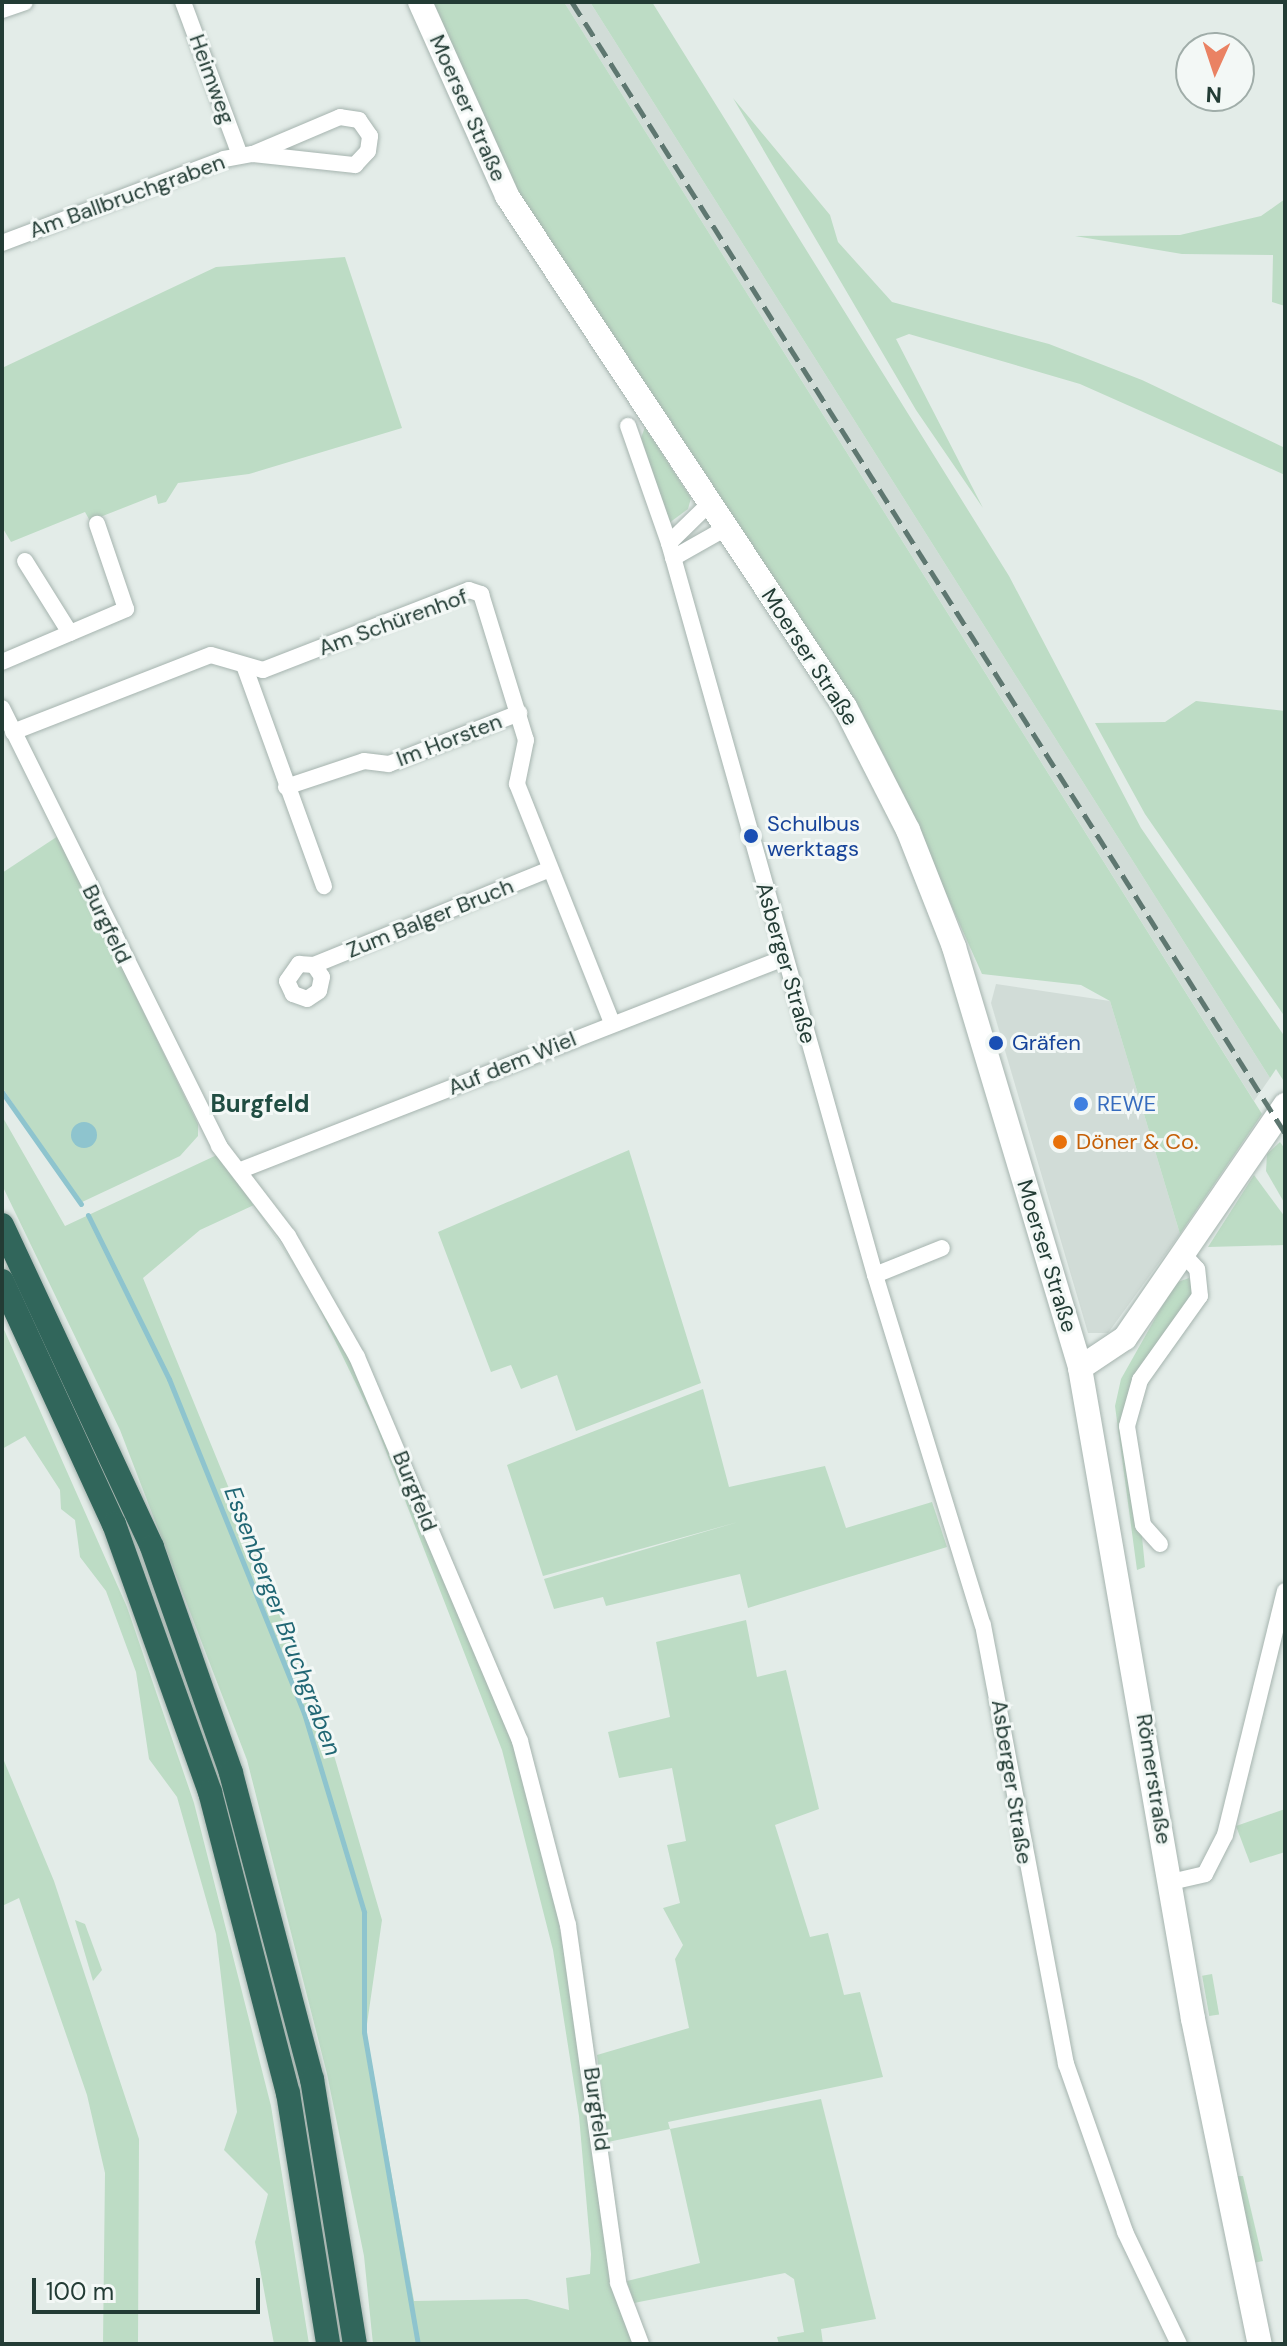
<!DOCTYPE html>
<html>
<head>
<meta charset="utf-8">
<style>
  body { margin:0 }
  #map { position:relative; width:1287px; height:2346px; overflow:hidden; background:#e3ece8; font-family:"DM Sans",sans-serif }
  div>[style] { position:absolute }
  .built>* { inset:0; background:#d1dcd7 }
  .green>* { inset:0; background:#bddcc5; transform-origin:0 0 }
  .water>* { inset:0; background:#8ec4ce }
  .round { border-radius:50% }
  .stream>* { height:5px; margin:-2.5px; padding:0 2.5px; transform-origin:2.5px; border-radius:2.5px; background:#8ec4ce }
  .roads { filter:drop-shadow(0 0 2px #a6b4af) drop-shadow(0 0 2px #a6b4af) }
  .street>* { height:16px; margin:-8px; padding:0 8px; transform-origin:8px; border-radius:8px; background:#fff }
  .secondary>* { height:24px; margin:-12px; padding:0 12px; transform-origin:12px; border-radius:12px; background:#fff }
  .highway>* { height:24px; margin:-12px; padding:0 12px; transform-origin:12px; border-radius:12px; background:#31665b }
  .rail>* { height:5px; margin-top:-2.5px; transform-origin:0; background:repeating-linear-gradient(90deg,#5e7770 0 16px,transparent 0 24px) }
  .dots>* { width:22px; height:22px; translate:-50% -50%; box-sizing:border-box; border:4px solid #f3f8f6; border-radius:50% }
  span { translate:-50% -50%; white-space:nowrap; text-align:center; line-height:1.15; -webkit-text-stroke:6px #f3f8f6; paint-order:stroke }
  .street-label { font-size:22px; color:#233c35 }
  .transit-label { font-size:22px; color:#164399 }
  .left { translate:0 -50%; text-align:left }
  .shop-label { font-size:22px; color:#366cbe }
  .food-label { font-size:22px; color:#c56008 }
  .neighbourhood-label { font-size:24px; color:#204d42; font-weight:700 }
  .water-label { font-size:24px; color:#216774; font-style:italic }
  .frame { position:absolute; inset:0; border:4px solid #233c35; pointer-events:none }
  .north { position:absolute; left:1175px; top:32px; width:80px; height:80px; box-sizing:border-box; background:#f3f8f6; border:2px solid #a0ada9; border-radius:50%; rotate:183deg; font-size:22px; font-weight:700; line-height:32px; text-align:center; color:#233c35 }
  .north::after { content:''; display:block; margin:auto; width:28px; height:36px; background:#ea8263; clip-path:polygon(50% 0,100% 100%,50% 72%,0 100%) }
  .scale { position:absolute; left:32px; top:2278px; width:228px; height:36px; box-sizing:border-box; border:4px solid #233c35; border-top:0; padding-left:10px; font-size:24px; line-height:28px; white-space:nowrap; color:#233c35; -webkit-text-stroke:6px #f3f8f6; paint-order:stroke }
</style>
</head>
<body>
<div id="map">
  <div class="built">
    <div style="clip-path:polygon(564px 2px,590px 2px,1270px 1078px,1254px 1101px)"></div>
    <div style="clip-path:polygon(996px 984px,1110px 1001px,1180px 1234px,1108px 1333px,1088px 1333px,991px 1003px)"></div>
  </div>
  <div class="green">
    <div style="clip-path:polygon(430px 2px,564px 2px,1262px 1114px,1180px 1234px,1110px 1001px,1081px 985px,982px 974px,885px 757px,514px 193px)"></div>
    <div style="clip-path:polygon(590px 2px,652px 2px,1009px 576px,1141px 828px,1285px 1037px,1285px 1083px,1276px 1069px,1270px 1078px)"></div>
    <div style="clip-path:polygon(733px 98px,830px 215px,838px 242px,892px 302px,1049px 344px,1142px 380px,1285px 448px,1285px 475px,1080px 384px,909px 334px,896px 339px,983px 508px,916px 410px)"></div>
    <div style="clip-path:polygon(1285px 199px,1285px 306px,1272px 302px,1273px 255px,1182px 254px,1075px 236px,1180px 235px,1261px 216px)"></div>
    <div style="clip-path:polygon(345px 257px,402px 428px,249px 474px,178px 483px,166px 502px,158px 504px,156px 495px,90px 521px,85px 512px,11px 542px,2px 527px,2px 368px,216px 267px)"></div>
    <div style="clip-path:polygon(645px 427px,691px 498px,688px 509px,669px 523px,641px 438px)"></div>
    <div style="clip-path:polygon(1196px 701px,1285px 711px,1285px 1017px,1145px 814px,1095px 723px,1165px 722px)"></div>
    <div style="clip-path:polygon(58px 836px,198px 1124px,198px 1136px,180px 1156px,80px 1203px,2px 1087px,2px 873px)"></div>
    <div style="clip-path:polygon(evenodd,2px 1116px,65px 1226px,219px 1154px,340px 1333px,517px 1747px,542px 1831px,635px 2344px,373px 2344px,364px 2256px,327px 2074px,247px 1760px,120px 1430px,2px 1185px,2px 1116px,254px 1205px,309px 1287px,375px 1423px,502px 1750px,553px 1950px,579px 2116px,591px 2254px,590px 2274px,566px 2278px,569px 2310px,527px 2299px,414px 2301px,366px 2031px,382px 1920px,324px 1721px,143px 1278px,200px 1230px,254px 1205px)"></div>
    <div style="clip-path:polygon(1280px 1142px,1285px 1149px,1285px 1204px,1266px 1171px,1267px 1154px)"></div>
    <div style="clip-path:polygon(629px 1150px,701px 1383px,576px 1431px,557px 1375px,521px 1389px,511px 1365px,491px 1372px,438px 1232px)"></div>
    <div style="clip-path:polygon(1254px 1175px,1285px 1217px,1285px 1245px,1208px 1247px)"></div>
    <div style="clip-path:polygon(1189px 1278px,1195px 1292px,1128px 1395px,1145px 1567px,1137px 1570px,1115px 1406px,1121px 1379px,1175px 1283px)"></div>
    <div style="clip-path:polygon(2px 1325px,127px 1607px,194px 1803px,271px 2106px,309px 2344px,274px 2344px,255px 2242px,268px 2194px,224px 2150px,237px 2112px,216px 1934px,177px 1797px,149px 1759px,136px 1672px,106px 1591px,80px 1557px,75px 1520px,61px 1509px,60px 1490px,25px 1436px,2px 1449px)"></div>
    <div style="clip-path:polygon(703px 1389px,729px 1487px,825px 1466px,846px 1528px,932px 1502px,947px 1547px,748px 1608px,740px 1574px,606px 1606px,603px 1597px,554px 1609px,544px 1579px,738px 1522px,543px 1576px,507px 1465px)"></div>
    <div style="clip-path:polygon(746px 1620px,757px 1677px,786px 1670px,819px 1809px,775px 1825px,810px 1937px,828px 1933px,844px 1995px,860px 1992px,883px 2077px,668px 2122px,670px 2129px,821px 2099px,876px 2319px,821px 2329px,823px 2344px,779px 2344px,777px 2337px,804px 2332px,794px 2279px,785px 2273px,634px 2303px,627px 2281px,700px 2263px,670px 2129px,608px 2142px,597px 2055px,689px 2028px,675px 1959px,683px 1945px,663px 1908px,680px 1903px,667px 1845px,686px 1841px,672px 1768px,619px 1778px,608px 1732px,670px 1717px,656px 1642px)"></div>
    <div style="clip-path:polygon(2px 1756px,54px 1881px,139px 2139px,138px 2344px,103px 2344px,105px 2173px,87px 2095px,19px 1898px,2px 1906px)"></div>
    <div style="clip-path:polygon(1285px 1809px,1285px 1852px,1250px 1863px,1236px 1826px)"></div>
    <div style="clip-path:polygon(75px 1920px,85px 1924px,102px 1970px,93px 1981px)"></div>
    <div style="left:1212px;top:1974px;width:41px;height:10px;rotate:80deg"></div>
    <div style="clip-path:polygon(1237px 2176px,1243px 2176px,1263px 2261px,1253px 2263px)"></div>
  </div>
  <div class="water">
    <div class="round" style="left:71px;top:1122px;width:26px;height:26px"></div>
  </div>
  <div class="stream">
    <div style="left:2px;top:1092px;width:137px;rotate:54.8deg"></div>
    <div style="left:88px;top:1215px;width:183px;rotate:63.7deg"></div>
    <div style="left:169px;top:1379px;width:360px;rotate:68deg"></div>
    <div style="left:304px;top:1713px;width:208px;rotate:73.2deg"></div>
    <div style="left:364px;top:1912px;width:120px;rotate:90deg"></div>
    <div style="left:364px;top:2032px;width:317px;rotate:80.2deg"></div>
  </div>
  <div class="roads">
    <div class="street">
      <div style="left:183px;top:2px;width:163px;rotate:69.6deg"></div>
      <div style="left:2px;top:10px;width:24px;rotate:-19deg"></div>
      <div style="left:2px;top:243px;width:237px;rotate:-20.7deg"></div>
      <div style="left:224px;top:159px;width:29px;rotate:-10deg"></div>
      <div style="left:253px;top:154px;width:103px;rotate:6.2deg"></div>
      <div style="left:355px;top:165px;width:19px;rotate:-47deg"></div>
      <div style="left:368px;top:151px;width:15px;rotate:-82deg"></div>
      <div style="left:370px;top:136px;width:19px;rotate:-125deg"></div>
      <div style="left:359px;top:120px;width:19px;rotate:-171deg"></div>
      <div style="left:340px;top:117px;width:95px;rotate:157deg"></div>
      <div style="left:628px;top:426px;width:124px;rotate:70.7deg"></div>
      <div style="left:669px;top:543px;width:760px;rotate:74.28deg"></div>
      <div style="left:875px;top:1275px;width:366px;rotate:72.9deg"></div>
      <div style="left:983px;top:1625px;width:447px;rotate:79.3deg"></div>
      <div style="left:1066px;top:2064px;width:178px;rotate:70.6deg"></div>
      <div style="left:1125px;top:2232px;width:124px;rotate:64.3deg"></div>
      <div style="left:669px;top:543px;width:56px;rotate:-44.3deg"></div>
      <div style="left:673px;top:558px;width:61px;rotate:-29.5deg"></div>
      <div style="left:25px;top:561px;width:85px;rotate:58deg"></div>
      <div style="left:2px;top:662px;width:135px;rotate:-23.1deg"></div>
      <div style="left:126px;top:609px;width:90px;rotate:-108.8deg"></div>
      <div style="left:245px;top:668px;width:232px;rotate:70.1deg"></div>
      <div style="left:2px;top:708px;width:489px;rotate:63.6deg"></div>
      <div style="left:219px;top:1146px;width:113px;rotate:52.5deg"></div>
      <div style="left:288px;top:1236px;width:139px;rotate:60.3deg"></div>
      <div style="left:357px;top:1357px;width:417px;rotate:67deg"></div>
      <div style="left:520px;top:1741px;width:190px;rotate:75.4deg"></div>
      <div style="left:568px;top:1925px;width:361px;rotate:82deg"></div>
      <div style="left:618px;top:2283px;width:65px;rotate:69.3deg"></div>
      <div style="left:13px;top:732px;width:212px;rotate:-21.3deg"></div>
      <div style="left:211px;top:655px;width:54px;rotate:16.1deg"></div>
      <div style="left:263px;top:670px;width:221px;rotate:-21.2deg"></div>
      <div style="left:469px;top:590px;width:13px;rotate:18deg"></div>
      <div style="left:481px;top:594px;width:153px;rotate:72.9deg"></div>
      <div style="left:526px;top:740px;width:45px;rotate:101.6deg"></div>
      <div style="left:517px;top:784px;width:257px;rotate:68.3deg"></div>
      <div style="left:286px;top:787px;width:82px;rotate:-18.4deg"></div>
      <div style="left:364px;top:761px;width:25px;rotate:7deg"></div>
      <div style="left:389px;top:764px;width:140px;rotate:-21.4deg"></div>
      <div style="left:314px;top:965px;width:14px;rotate:56deg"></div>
      <div style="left:322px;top:977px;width:14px;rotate:102deg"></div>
      <div style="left:319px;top:991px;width:14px;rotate:146deg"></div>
      <div style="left:307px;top:999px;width:15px;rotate:-160deg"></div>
      <div style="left:293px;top:994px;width:14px;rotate:-115deg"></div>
      <div style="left:287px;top:981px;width:21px;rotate:-55deg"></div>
      <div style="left:299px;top:964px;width:15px;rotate:4deg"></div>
      <div style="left:314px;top:965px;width:250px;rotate:-22.1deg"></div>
      <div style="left:241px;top:1170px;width:583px;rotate:-21.33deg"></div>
      <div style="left:875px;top:1275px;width:72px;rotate:-21.9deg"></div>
      <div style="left:1160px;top:1544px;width:25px;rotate:-132deg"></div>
      <div style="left:1143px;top:1525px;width:100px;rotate:-99.2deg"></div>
      <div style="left:1127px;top:1426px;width:48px;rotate:-74.2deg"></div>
      <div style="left:1140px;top:1380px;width:103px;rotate:-54.5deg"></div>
      <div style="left:1200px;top:1296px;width:27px;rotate:-96deg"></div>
      <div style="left:1197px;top:1269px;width:23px;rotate:-133deg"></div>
      <div style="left:1171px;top:1882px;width:35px;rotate:-13deg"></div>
      <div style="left:1205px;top:1874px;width:44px;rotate:-62.9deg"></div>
      <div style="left:1225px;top:1835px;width:251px;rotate:-76.2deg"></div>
    </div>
    <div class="secondary">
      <div style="left:420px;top:2px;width:213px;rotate:65.8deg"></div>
      <div style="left:507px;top:196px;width:613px;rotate:56.52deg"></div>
      <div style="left:845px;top:707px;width:138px;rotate:62.9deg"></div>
      <div style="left:908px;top:830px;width:126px;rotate:68.5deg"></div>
      <div style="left:954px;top:947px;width:439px;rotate:73.3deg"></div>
      <div style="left:1080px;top:1368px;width:661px;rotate:80.15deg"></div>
      <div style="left:1193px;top:2019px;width:332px;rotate:78.4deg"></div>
      <div style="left:1080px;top:1368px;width:54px;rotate:-33.7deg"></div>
      <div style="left:1125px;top:1338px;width:283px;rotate:-55.5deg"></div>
    </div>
    <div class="highway">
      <div style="left:2px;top:1225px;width:355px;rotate:65deg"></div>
      <div style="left:152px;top:1547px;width:239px;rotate:70.7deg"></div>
      <div style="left:231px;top:1773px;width:317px;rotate:75.2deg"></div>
      <div style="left:312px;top:2079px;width:268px;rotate:80.8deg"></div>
      <div style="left:2px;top:1281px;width:268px;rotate:65.3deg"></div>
      <div style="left:114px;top:1524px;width:285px;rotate:70.3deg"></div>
      <div style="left:210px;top:1792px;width:311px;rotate:75.5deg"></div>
      <div style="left:288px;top:2093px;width:254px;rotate:80.9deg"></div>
    </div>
  </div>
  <div class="rail">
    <div style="left:572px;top:2px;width:1337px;rotate:57.77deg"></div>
  </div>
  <div class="dots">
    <div style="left:751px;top:836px;background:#1a4fb4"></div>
    <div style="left:996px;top:1043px;background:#1a4fb4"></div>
    <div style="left:1081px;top:1104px;background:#3f7fe0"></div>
    <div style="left:1060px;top:1142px;background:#e8710a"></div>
  </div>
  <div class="street-label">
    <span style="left:212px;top:79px;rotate:70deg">Heimweg</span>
    <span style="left:468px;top:108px;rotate:66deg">Moerser Straße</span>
    <span style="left:127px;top:196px;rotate:-20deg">Am Ballbruchgraben</span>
    <span style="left:393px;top:622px;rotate:-20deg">Am Schürenhof</span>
    <span style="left:810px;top:657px;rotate:57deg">Moerser Straße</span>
    <span style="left:449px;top:740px;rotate:-21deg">Im Horsten</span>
    <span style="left:430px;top:918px;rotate:-22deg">Zum Balger Bruch</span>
    <span style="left:107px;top:924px;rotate:64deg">Burgfeld</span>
    <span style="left:786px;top:963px;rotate:74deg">Asberger Straße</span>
    <span style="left:512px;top:1063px;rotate:-22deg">Auf dem Wiel</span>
    <span style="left:1047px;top:1256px;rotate:73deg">Moerser Straße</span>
    <span style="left:415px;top:1491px;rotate:68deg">Burgfeld</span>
    <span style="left:1154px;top:1779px;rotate:81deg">Römerstraße</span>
    <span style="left:1012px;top:1782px;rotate:81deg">Asberger Straße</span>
    <span style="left:597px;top:2109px;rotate:82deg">Burgfeld</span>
  </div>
  <div class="transit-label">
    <span class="left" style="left:767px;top:836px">Schulbus<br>werktags</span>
    <span class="left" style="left:1012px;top:1043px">Gräfen</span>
  </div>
  <div class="shop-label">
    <span class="left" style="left:1097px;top:1104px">REWE</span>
  </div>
  <div class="food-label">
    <span class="left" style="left:1076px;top:1142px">Döner &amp; Co.</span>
  </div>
  <div class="neighbourhood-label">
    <span style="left:260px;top:1104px">Burgfeld</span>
  </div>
  <div class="water-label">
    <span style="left:283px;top:1621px;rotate:69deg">Essenberger Bruchgraben</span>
  </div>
  <div class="frame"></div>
  <div class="north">N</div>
  <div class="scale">100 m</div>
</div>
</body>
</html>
